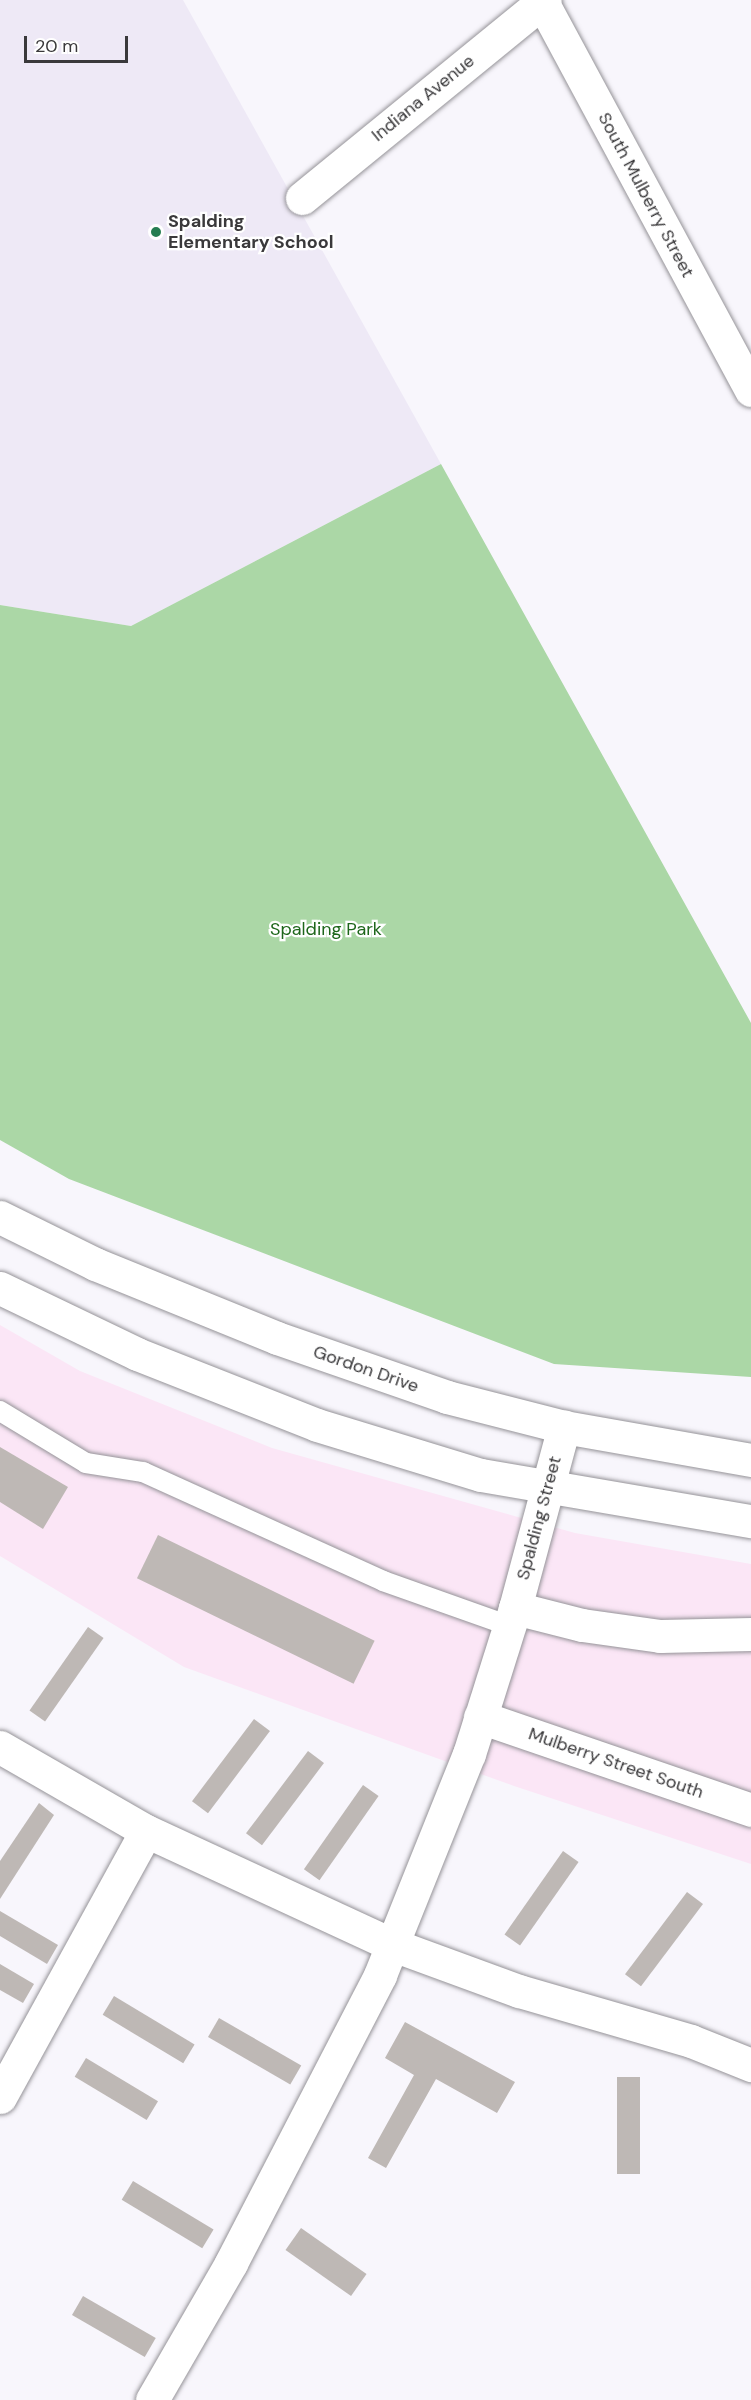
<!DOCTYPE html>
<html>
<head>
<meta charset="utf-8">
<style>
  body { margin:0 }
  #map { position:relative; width:751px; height:2400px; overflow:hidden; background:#f8f6fc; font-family:"DM Sans",sans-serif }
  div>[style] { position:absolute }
  .commercial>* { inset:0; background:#fbe6f6 }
  .built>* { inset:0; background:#eee9f6 }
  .green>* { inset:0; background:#abd7a6 }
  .building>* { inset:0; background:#beb8b5; transform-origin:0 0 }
  .roads { filter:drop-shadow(0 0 2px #959398) drop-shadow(0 0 2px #959398) }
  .lane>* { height:20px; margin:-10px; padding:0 10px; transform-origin:10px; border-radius:10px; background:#fff }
  .street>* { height:33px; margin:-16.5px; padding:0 16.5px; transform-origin:16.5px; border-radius:16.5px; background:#fff }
  .primary>* { height:33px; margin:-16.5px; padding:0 16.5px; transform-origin:16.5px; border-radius:16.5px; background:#fff }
  .dots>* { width:16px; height:16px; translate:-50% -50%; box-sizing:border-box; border:3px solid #fff; border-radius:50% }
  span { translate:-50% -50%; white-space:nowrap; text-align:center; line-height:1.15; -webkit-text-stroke:4.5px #fff; paint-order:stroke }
  .street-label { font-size:18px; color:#3a393b }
  .poi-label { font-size:18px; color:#3a393b; font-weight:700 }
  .left { translate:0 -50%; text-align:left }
  .park-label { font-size:18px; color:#1d661a }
  .scale { position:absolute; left:24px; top:36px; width:104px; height:27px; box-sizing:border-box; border:3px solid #3a393b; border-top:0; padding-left:8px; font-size:18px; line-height:21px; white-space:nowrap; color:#3a393b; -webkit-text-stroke:4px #fff; paint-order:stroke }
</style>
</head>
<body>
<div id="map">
  <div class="commercial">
    <div style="clip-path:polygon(0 1325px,80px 1371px,272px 1448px,575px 1533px,751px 1564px,751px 1864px,514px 1786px,184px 1667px,0 1556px)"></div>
  </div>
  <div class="built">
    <div style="clip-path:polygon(0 0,183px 0,441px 464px,131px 626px,0 605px)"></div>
  </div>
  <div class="green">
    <div style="clip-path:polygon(441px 464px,751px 1023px,751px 1377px,554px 1364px,69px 1179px,0 1140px,0 605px,131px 626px)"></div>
  </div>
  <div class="building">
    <div style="clip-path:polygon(0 1447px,68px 1487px,43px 1529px,0 1502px)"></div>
    <div style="left:158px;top:1535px;width:241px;height:48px;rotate:26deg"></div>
    <div style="left:88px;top:1627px;width:19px;height:102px;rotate:35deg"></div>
    <div style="left:254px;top:1719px;width:20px;height:103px;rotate:37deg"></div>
    <div style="left:308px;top:1751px;width:20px;height:103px;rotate:37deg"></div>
    <div style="left:363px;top:1785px;width:19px;height:103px;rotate:35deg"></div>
    <div style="clip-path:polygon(39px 1803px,54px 1815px,0 1899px,0 1861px)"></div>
    <div style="left:563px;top:1851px;width:19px;height:102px;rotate:35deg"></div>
    <div style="left:687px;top:1892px;width:20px;height:103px;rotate:37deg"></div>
    <div style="clip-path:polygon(0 1911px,58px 1945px,47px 1964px,0 1936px)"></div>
    <div style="clip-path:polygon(0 1964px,34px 1984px,23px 2003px,0 1990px)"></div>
    <div style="left:114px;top:1996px;width:94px;height:22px;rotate:31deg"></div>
    <div style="left:219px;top:2018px;width:95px;height:22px;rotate:30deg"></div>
    <div style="clip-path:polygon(405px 2022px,515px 2082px,497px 2113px,436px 2079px,386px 2168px,368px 2158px,414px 2075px,385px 2058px)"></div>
    <div style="left:86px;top:2058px;width:84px;height:22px;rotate:31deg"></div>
    <div style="left:617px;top:2077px;width:23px;height:97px"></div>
    <div style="left:133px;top:2181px;width:94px;height:22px;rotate:31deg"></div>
    <div style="left:301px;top:2228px;width:80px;height:27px;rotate:35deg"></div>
    <div style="left:83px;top:2296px;width:84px;height:22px;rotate:30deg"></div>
  </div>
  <div class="roads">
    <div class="lane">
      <div style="left:0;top:1411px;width:100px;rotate:31.2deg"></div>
      <div style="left:86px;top:1463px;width:58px;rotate:9deg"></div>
      <div style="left:143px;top:1472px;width:264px;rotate:24.4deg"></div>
      <div style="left:383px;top:1581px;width:135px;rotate:19.5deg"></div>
    </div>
    <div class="street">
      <div style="left:541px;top:0;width:443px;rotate:61.7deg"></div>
      <div style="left:302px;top:198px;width:313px;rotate:-39.2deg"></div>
      <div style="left:515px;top:1608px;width:69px;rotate:14.2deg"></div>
      <div style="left:582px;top:1625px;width:79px;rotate:8deg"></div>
      <div style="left:660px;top:1636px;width:91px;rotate:-1.3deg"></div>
      <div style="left:480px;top:1717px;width:287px;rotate:18.9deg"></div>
      <div style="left:0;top:1747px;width:168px;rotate:29.9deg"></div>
      <div style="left:146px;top:1831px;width:272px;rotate:24.8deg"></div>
      <div style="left:393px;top:1945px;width:134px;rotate:20.1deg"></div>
      <div style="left:519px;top:1991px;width:179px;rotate:16.2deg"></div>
      <div style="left:691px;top:2041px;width:65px;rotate:21.8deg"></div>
      <div style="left:0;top:2097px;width:303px;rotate:-61.2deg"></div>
      <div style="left:152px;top:2400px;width:158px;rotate:-60deg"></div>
      <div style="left:231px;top:2263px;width:324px;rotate:-62.6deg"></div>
      <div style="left:380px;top:1975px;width:238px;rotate:-68.1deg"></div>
      <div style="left:469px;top:1754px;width:153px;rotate:-72.5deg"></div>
      <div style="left:515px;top:1608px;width:188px;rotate:-74.9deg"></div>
    </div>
    <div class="primary">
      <div style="left:0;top:1217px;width:106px;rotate:26.3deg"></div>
      <div style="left:95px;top:1264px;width:196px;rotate:22.1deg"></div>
      <div style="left:277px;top:1338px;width:180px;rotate:19.1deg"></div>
      <div style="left:447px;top:1397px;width:121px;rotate:14.4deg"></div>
      <div style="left:564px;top:1427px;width:190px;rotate:10deg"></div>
      <div style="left:0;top:1288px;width:152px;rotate:25.7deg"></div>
      <div style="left:137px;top:1354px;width:193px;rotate:21.5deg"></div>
      <div style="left:317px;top:1425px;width:171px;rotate:17deg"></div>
      <div style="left:481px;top:1475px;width:274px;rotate:9.7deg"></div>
    </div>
  </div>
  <div class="dots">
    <div style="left:156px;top:232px;background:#257d51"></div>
  </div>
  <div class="street-label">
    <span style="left:423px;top:98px;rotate:-39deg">Indiana Avenue</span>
    <span style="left:646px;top:195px;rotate:62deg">South Mulberry Street</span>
    <span style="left:366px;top:1369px;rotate:19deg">Gordon Drive</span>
    <span style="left:539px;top:1518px;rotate:-75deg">Spalding Street</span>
    <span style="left:616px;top:1763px;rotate:19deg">Mulberry Street South</span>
  </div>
  <div class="poi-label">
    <span class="left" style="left:168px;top:232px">Spalding<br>Elementary School</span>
  </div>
  <div class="park-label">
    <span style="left:326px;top:929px">Spalding Park</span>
  </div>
  <div class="scale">20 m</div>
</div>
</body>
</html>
